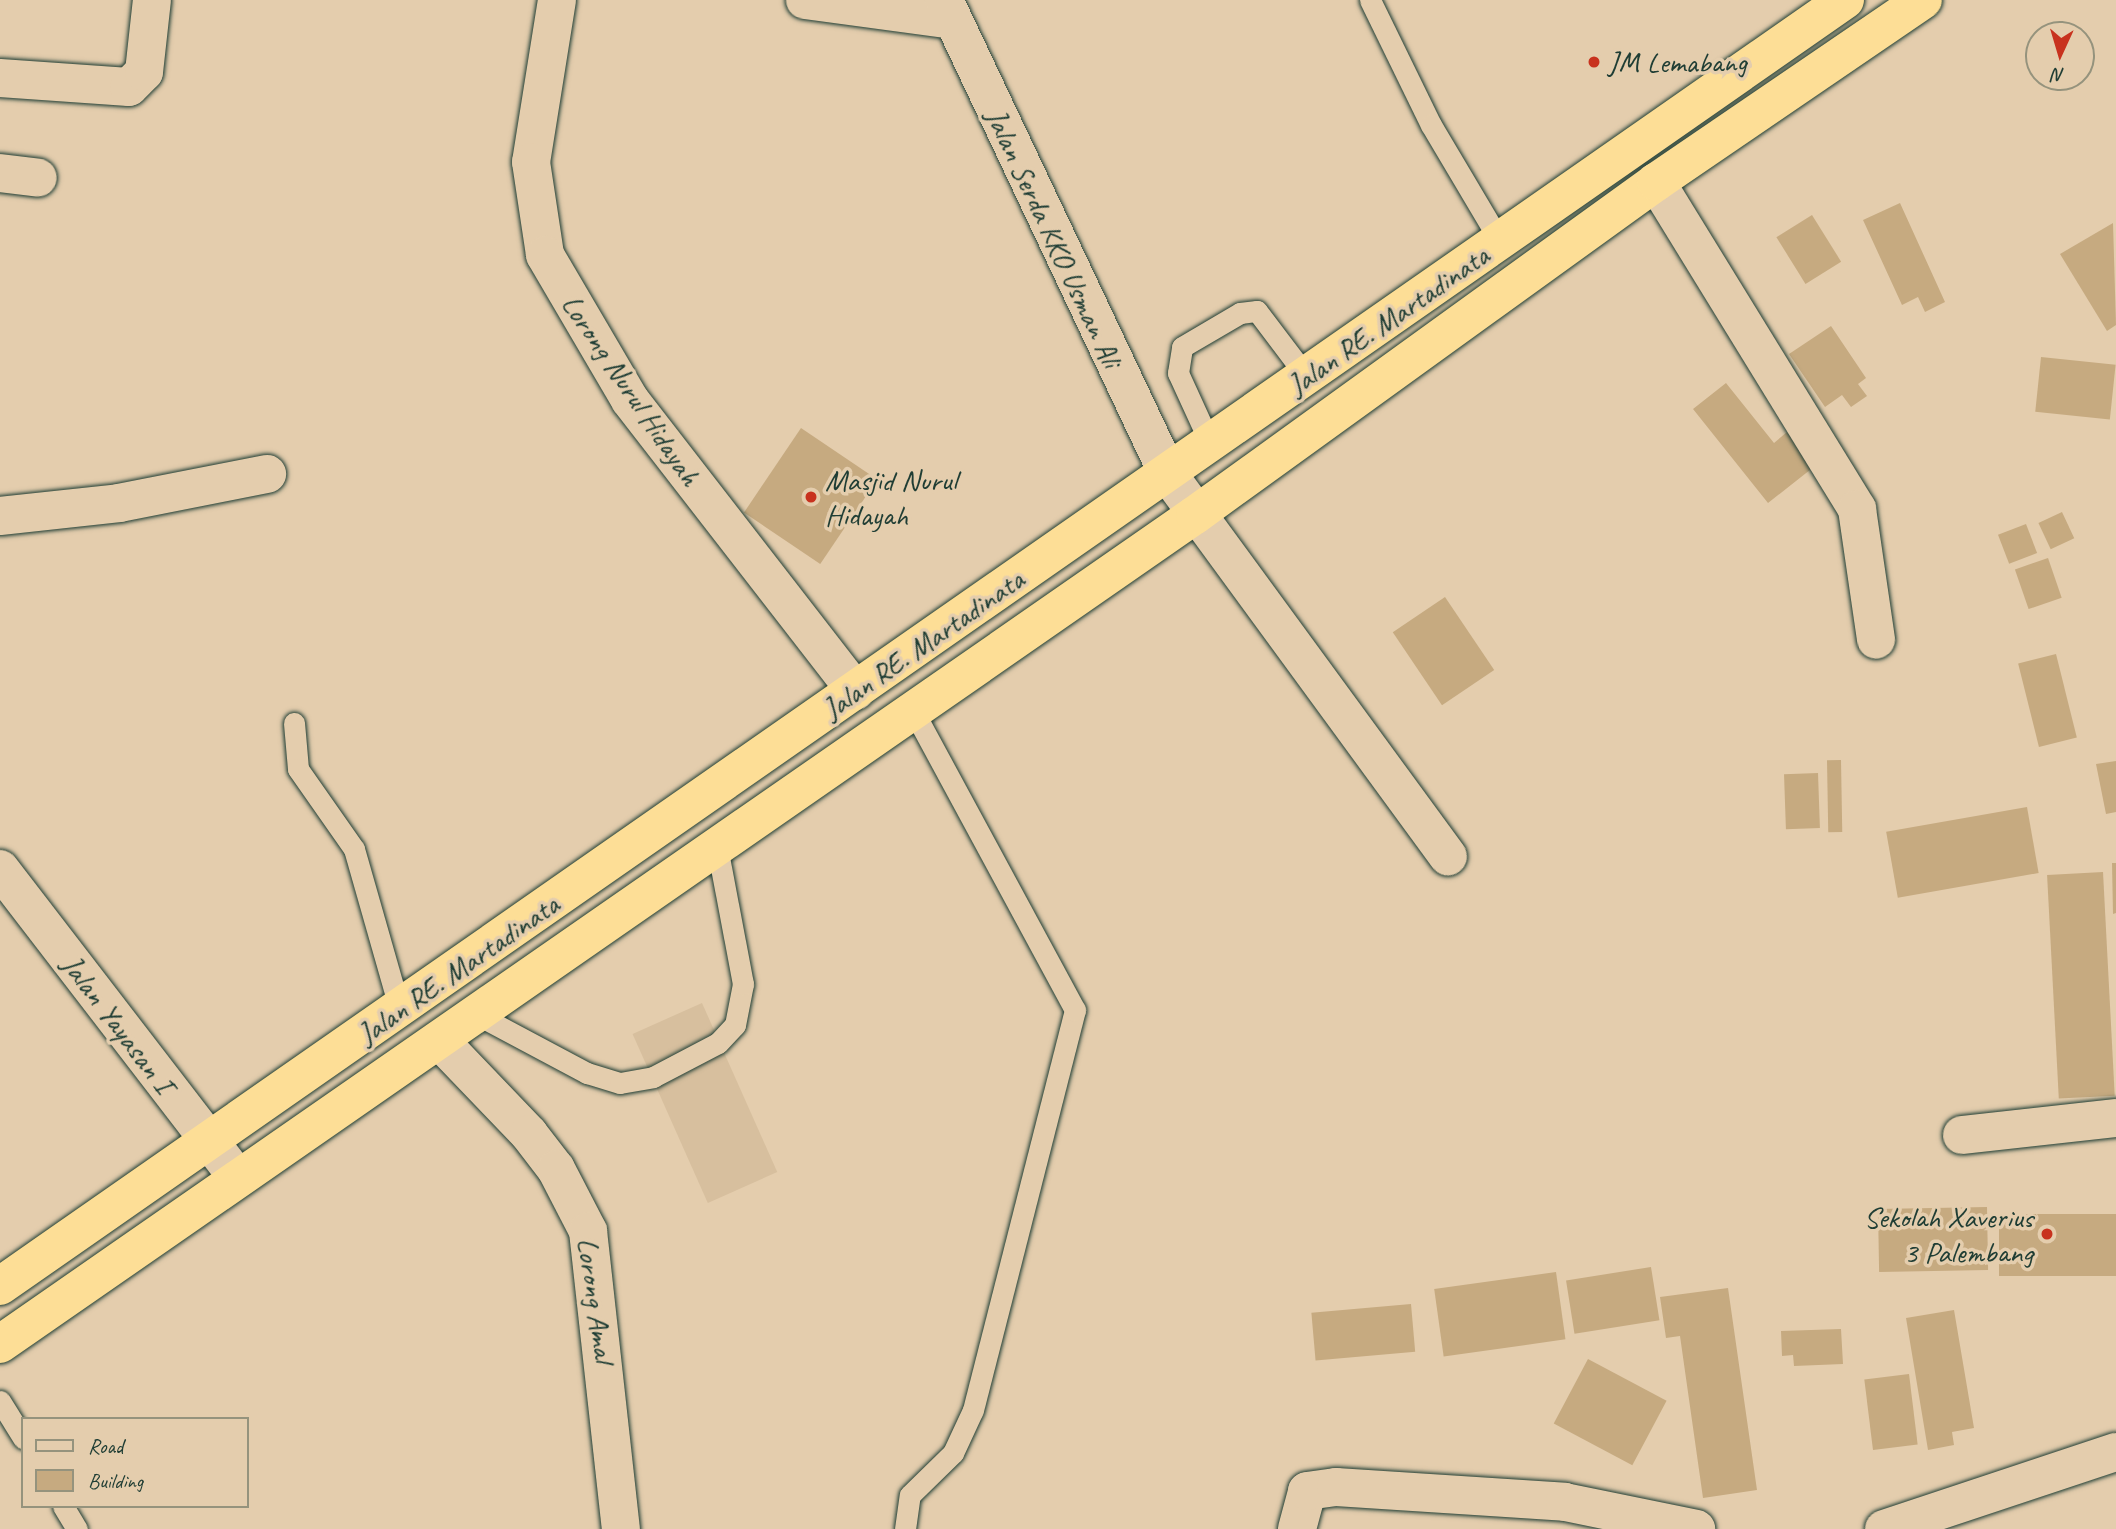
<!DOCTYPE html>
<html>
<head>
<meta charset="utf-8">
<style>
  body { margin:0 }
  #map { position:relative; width:2116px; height:1529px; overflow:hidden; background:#e4cdad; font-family:Caveat,sans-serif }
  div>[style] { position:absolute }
  .built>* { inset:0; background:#d7bf9e; transform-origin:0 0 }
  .building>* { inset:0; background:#c6aa80; transform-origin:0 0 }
  .roads { filter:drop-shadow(0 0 2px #1f3d34) drop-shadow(0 0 2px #1f3d34) }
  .lane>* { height:21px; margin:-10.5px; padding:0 10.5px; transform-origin:10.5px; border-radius:10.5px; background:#e4cdad }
  .street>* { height:38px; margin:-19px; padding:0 19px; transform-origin:19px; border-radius:19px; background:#e4cdad }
  .highway>* { height:38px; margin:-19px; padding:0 19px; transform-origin:19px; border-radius:19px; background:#fdde96 }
  .dots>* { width:19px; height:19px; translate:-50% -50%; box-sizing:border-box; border:4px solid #e4cdad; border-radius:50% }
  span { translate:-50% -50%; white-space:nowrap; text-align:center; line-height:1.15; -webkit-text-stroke:7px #e4cdad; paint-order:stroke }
  .poi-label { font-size:30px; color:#1f3d34 }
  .left { translate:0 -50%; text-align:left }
  .right { translate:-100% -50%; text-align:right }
  .street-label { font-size:30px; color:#1f3d34 }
  .legend { position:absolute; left:21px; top:1417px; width:228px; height:91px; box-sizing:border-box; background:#e4cdad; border:2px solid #95937d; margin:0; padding:9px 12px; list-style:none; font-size:21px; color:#1f3d34 }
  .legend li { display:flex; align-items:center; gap:14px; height:35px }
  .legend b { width:35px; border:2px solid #95937d }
  .north { position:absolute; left:2025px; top:21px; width:70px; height:70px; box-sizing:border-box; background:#e4cdad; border:2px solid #95937d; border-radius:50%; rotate:184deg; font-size:19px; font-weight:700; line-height:28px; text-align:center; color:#1f3d34 }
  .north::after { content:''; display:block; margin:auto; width:24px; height:32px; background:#c8321e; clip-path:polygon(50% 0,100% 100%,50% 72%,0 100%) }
</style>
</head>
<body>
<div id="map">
  <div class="built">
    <div style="left:702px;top:1003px;width:185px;height:76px;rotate:66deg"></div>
  </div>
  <div class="building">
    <div style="clip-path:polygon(1900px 203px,1945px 302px,1925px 312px,1918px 297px,1902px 305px,1863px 220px)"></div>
    <div style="left:1812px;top:215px;width:55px;height:42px;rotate:58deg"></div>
    <div style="clip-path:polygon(2113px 223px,2116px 325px,2107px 331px,2060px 254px)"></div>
    <div style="clip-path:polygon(1831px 326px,1866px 378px,1858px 384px,1867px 396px,1851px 407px,1842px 395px,1825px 407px,1789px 354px)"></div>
    <div style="left:2041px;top:357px;width:75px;height:55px;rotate:6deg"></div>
    <div style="clip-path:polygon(1726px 383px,1774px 443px,1787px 432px,1815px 466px,1768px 503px,1693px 409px)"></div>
    <div style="left:801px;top:428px;width:92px;height:102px;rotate:34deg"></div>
    <div style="left:2062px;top:512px;width:29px;height:26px;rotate:65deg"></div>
    <div style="left:2026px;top:524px;width:31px;height:30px;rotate:69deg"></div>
    <div style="left:2048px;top:558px;width:42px;height:35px;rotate:71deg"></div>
    <div style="left:1445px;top:597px;width:88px;height:63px;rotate:56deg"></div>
    <div style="left:2056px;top:654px;width:86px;height:39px;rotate:76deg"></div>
    <div style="left:1841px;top:760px;width:72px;height:14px;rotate:89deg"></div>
    <div style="clip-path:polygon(2116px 761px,2116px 812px,2106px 814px,2096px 764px)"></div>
    <div style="left:1818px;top:773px;width:55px;height:34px;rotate:88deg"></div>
    <div style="left:2027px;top:807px;width:67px;height:143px;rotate:80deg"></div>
    <div style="clip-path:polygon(2112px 863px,2116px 863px,2116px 913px,2113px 914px)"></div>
    <div style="left:2103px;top:872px;width:224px;height:56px;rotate:87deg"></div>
    <div style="left:1987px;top:1207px;width:63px;height:109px;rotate:89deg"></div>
    <div style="left:2116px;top:1214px;width:62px;height:117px;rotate:90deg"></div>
    <div style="left:1651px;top:1267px;width:54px;height:86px;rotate:81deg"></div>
    <div style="left:1556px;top:1272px;width:68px;height:123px;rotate:82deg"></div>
    <div style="clip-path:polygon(1728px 1288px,1757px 1490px,1703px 1498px,1680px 1336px,1666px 1338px,1660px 1297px)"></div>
    <div style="left:1411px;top:1304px;width:48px;height:100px;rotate:85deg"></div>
    <div style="clip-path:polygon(1954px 1310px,1974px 1428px,1952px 1432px,1954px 1445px,1928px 1450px,1906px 1318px)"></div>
    <div style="clip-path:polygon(1841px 1329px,1843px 1364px,1794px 1366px,1793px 1355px,1782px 1356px,1781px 1331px)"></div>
    <div style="left:1588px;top:1359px;width:89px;height:73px;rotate:28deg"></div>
    <div style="left:1909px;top:1374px;width:71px;height:45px;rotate:83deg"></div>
  </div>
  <div class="roads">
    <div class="lane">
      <div style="left:1370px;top:0;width:139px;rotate:64deg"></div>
      <div style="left:1431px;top:125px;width:135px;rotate:59.3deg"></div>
      <div style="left:1210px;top:443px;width:77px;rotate:-114.6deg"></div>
      <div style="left:1178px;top:373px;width:26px;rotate:-81deg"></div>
      <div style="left:1182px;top:347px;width:67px;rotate:-30.4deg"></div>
      <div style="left:1240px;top:313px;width:17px;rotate:-7deg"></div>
      <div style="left:1257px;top:311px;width:83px;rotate:52.9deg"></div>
      <div style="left:294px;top:723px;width:46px;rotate:85deg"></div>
      <div style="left:298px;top:769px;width:98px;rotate:55deg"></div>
      <div style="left:354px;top:849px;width:167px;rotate:74.1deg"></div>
      <div style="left:476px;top:1014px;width:126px;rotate:28deg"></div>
      <div style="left:587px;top:1073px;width:34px;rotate:17deg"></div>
      <div style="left:620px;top:1083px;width:34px;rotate:-10deg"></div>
      <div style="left:653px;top:1077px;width:73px;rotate:-27.6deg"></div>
      <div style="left:718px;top:1043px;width:25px;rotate:-47deg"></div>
      <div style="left:735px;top:1025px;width:42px;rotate:-79deg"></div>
      <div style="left:743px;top:984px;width:139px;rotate:-100.7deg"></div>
      <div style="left:0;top:1401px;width:44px;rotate:58.1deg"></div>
      <div style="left:63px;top:1506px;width:27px;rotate:59deg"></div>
      <div style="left:905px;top:1529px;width:34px;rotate:-82deg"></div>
      <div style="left:910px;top:1495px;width:60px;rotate:-44.3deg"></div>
      <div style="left:953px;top:1453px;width:47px;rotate:-65.1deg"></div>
      <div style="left:973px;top:1410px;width:413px;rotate:-75.7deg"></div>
      <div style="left:1075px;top:1010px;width:341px;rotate:-118.4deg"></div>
    </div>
    <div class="street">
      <div style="left:557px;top:0;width:164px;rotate:99.1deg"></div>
      <div style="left:531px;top:162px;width:94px;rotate:81.4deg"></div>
      <div style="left:545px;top:255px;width:168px;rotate:59.6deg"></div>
      <div style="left:630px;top:400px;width:368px;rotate:52.2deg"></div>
      <div style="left:805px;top:0;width:149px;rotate:7.7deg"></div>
      <div style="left:944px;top:0;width:524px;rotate:64.71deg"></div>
      <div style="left:1168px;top:474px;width:474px;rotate:53.8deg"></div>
      <div style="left:0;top:78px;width:129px;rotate:4deg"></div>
      <div style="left:129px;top:87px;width:21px;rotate:-45deg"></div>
      <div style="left:144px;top:72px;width:72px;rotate:-83.7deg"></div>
      <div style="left:0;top:173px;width:38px;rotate:7deg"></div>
      <div style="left:1656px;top:182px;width:384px;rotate:58.4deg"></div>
      <div style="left:1857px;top:509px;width:132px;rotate:81.7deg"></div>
      <div style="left:0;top:516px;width:120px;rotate:-6.2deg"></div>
      <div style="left:119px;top:503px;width:151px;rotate:-11.1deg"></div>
      <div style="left:0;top:869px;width:390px;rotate:52.4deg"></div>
      <div style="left:439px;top:1040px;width:130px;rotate:46.2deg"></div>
      <div style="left:529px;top:1134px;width:44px;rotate:52.4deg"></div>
      <div style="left:556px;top:1169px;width:70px;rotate:62.7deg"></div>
      <div style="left:588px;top:1231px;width:300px;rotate:83.7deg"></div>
      <div style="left:1962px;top:1135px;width:155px;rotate:-6.3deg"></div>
      <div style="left:1297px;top:1529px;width:39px;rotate:-75deg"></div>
      <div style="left:1307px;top:1491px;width:29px;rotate:-8deg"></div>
      <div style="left:1336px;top:1487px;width:229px;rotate:3.7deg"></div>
      <div style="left:1565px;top:1502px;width:134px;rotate:11.6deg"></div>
      <div style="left:1884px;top:1529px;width:244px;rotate:-18.4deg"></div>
    </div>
    <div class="highway">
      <div style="left:0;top:1286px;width:2249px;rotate:-34.88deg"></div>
      <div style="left:0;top:1344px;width:1454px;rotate:-34.75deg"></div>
      <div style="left:1195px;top:515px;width:569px;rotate:-35.84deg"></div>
      <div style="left:1656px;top:182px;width:323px;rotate:-34.3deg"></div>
    </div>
  </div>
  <div class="dots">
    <div style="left:1594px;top:62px;background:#c8321e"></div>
    <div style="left:811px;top:497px;background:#c8321e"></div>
    <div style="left:2047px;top:1234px;background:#c8321e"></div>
  </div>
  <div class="poi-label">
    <span class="left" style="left:1608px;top:62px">JM Lemabang</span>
    <span class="left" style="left:825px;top:497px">Masjid Nurul<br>Hidayah</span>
    <span class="right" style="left:2033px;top:1234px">Sekolah Xaverius<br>3 Palembang</span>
  </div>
  <div class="street-label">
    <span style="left:1054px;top:238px;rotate:65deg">Jalan Serda KKO Usman Ali</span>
    <span style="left:1388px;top:320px;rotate:-35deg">Jalan RE. Martadinata</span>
    <span style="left:631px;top:390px;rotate:56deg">Lorong Nurul Hidayah</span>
    <span style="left:923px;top:644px;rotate:-35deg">Jalan RE. Martadinata</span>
    <span style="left:458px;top:969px;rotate:-35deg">Jalan RE. Martadinata</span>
    <span style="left:118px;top:1024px;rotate:53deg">Jalan Yayasan I</span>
    <span style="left:596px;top:1300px;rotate:82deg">Lorong Amal</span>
  </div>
  <ul class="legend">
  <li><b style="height:9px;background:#e4cdad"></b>Road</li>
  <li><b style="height:19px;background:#c6aa80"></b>Building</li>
  </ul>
  <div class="north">N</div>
</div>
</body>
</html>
